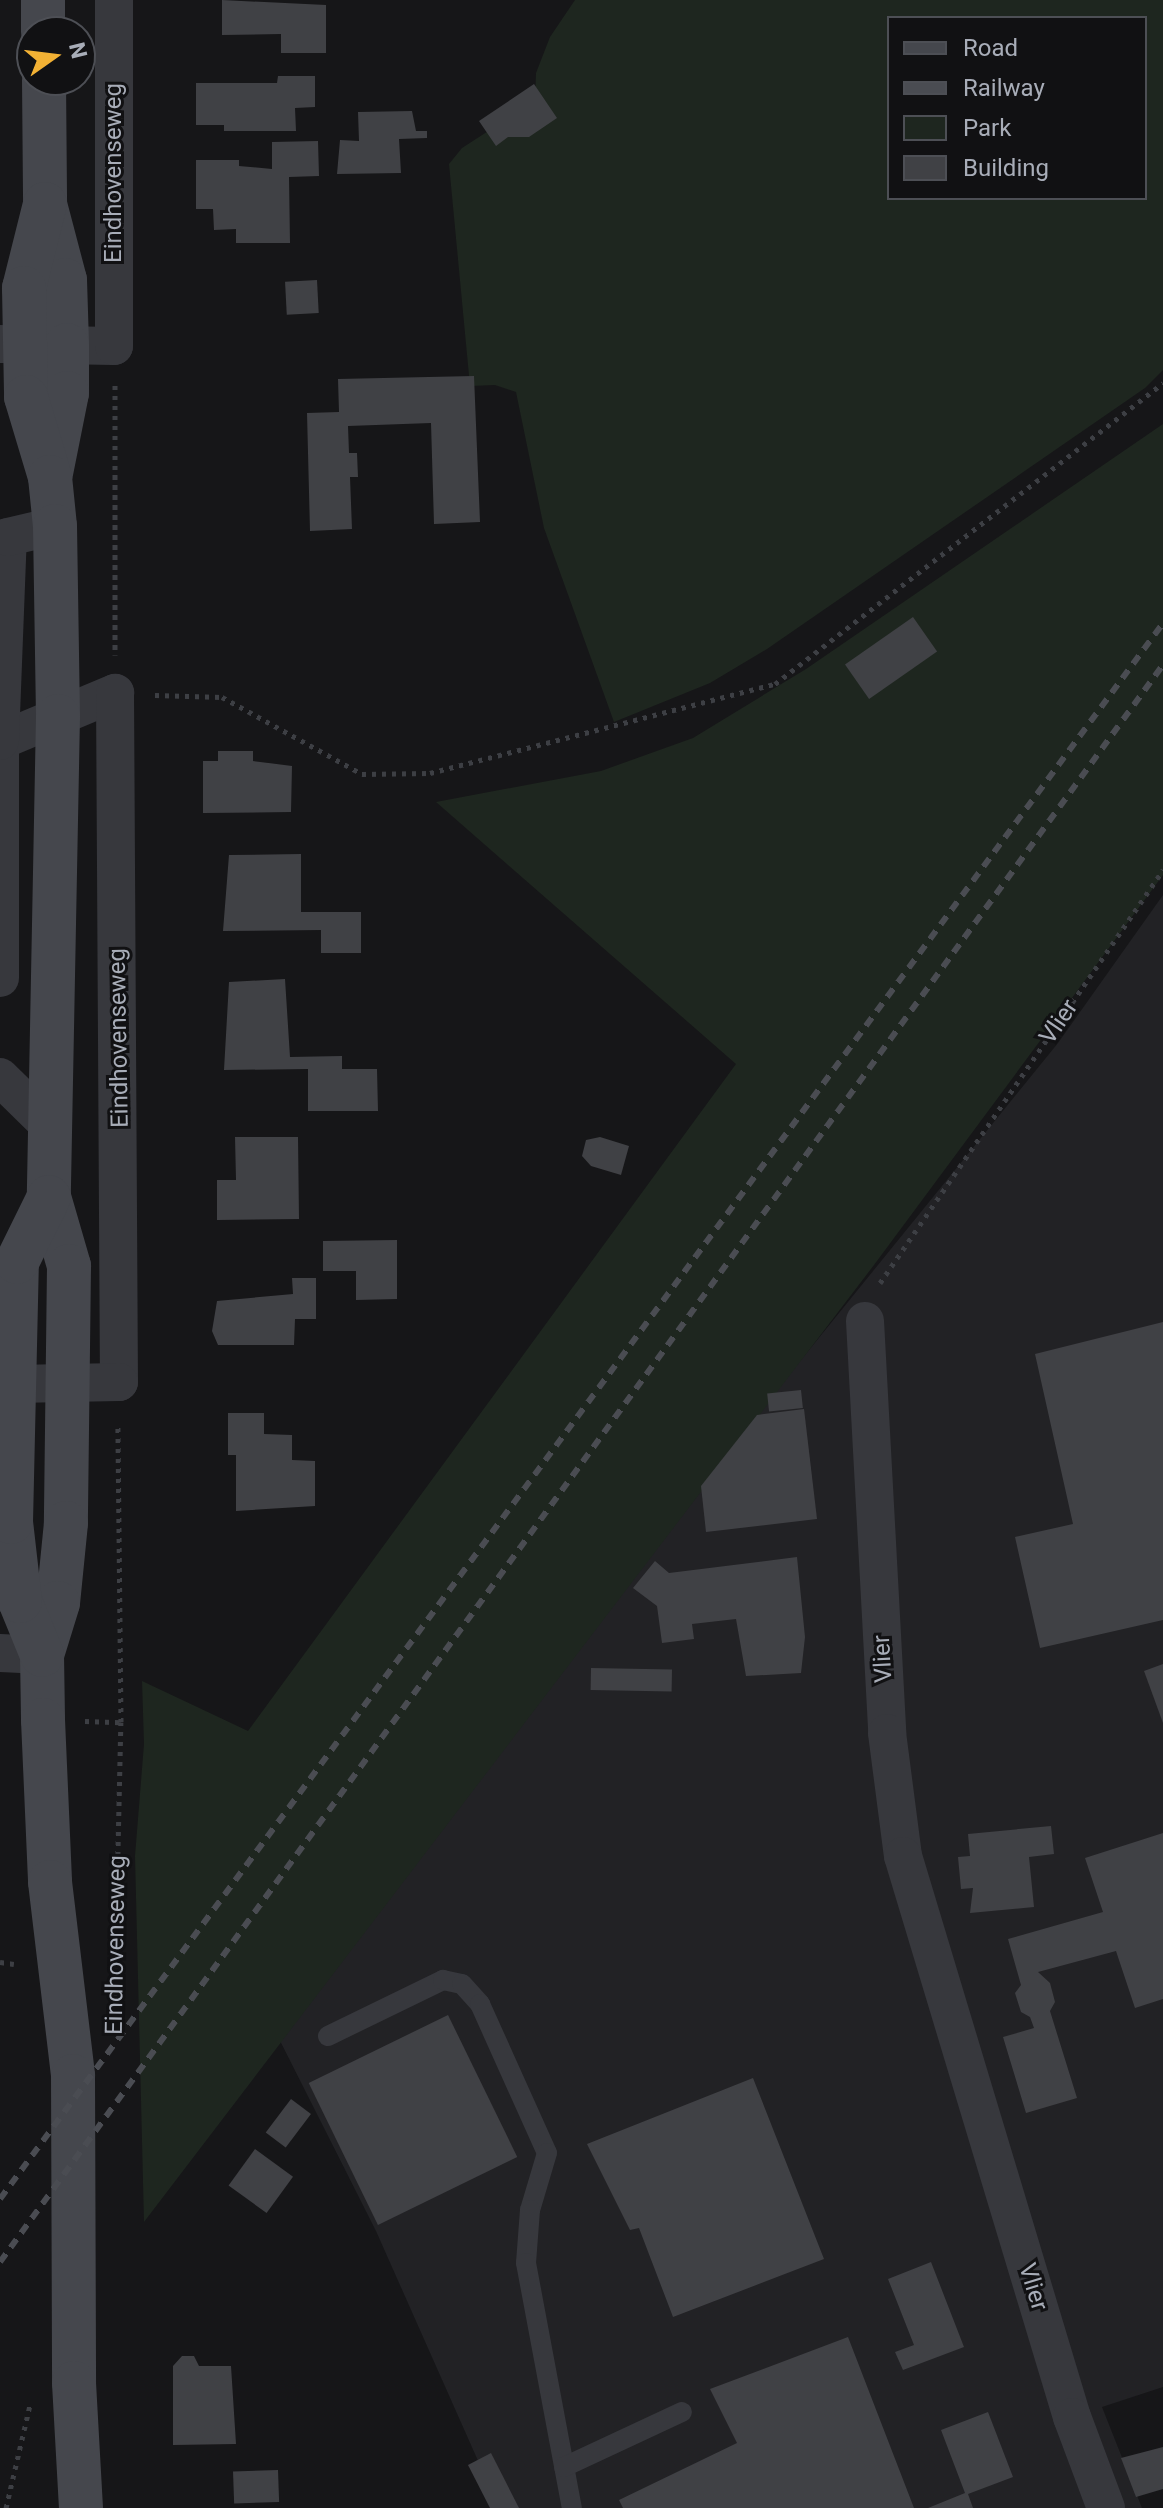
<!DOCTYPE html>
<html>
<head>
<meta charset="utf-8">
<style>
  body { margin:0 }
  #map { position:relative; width:1163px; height:2508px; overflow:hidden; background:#161618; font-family:Roboto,sans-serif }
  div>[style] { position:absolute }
  .built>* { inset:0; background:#222225 }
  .green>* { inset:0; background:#1e261f }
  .building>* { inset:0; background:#404145; transform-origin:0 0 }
  .path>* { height:5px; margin-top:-2.5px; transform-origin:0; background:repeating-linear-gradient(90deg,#3d3f44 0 4px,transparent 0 10px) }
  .service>* { height:20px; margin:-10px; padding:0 10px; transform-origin:10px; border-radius:10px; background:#37383d }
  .minor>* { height:38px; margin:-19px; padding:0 19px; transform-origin:19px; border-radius:19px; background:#37383d }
  .secondary>* { height:44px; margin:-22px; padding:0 22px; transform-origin:22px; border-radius:22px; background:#45474d }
  .rail>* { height:6px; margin-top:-3px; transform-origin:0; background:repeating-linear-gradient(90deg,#4a4c52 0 10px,transparent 0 18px) }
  span { translate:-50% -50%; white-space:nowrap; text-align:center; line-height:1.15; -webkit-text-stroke:6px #111113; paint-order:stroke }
  .street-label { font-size:24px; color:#a8adb8 }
  .legend { position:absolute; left:887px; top:16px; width:260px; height:184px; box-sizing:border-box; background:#111113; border:2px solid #4d4f55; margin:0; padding:10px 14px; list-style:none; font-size:24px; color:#a8adb8 }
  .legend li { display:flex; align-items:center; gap:16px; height:40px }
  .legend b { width:40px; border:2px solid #4d4f55 }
  .north { position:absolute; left:16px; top:16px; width:80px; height:80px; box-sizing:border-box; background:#111113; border:2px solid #4d4f55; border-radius:50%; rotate:76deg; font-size:22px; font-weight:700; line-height:32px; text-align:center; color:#a8adb8 }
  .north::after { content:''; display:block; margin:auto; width:28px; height:36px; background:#f2b134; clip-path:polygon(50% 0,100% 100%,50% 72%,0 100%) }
</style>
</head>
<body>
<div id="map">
  <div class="built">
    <div style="clip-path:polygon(1163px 895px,1163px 2387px,1102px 2407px,1142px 2508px,499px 2508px,376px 2231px,268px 2017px,1058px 1043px)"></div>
  </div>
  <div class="green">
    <div style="clip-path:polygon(evenodd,575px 0,1163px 0,1163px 370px,1145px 388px,767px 649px,710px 683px,614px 722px,544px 528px,516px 392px,495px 385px,470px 386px,449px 164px,462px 148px,535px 101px,536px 73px,550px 37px,575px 0,889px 18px,1145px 18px,1145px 198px,889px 198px,889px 18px)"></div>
    <div style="clip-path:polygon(1163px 424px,1163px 875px,874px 1265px,144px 2222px,135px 1856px,144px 1744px,142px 1681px,248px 1731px,736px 1064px,436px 802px,601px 771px,693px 738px,806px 669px)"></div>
  </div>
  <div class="building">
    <div style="clip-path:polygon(222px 0,326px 5px,326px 53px,281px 53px,281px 34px,222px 35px)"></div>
    <div style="clip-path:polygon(278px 76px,315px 76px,315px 107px,295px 108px,296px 131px,224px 131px,224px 125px,196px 125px,196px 83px,277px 83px)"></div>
    <div style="clip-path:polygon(534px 84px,557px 118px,529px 137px,508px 137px,496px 146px,479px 121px)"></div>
    <div style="clip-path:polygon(412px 111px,416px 131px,427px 131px,427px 138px,399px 139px,401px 173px,337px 174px,340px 140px,359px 141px,358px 112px)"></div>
    <div style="clip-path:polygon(318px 141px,319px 176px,289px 177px,290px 243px,236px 243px,236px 229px,214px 230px,213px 209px,196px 209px,196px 160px,239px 160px,239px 166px,272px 169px,272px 142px)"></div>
    <div style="left:317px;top:280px;width:33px;height:32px;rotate:87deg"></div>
    <div style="clip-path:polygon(474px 376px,480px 522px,434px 524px,431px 423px,348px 426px,349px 453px,357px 453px,358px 477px,350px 477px,352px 529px,310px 531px,307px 413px,339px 412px,338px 379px)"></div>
    <div style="left:913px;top:617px;width:42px;height:83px;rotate:55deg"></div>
    <div style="clip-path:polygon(218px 751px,253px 751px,253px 761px,292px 766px,291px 812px,203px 813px,203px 761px,218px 761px)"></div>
    <div style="clip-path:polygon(301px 854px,301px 912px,361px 912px,361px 953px,321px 953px,321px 930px,223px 931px,229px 855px)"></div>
    <div style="clip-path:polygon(285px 979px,290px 1057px,342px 1056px,342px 1069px,377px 1069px,378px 1111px,308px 1111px,308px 1069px,224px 1070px,229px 982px)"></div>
    <div style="clip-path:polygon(235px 1137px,298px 1137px,299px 1219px,217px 1220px,217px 1180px,236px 1180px)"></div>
    <div style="clip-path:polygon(600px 1137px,629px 1146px,621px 1175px,591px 1166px,582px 1156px,586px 1140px)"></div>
    <div style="clip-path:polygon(397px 1240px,397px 1299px,356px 1300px,356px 1271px,323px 1271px,323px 1241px)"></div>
    <div style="clip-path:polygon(292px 1278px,316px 1278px,316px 1319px,295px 1319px,294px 1345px,218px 1345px,212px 1331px,217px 1301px,293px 1294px)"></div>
    <div style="clip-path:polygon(1163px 1322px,1163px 1620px,1040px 1648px,1015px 1537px,1073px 1524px,1035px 1354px)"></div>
    <div style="left:801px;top:1390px;width:18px;height:34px;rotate:84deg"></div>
    <div style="clip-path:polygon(804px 1409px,817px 1519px,706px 1532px,701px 1486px,757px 1415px)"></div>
    <div style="clip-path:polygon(228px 1413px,264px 1413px,264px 1434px,292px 1435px,292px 1460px,315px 1461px,315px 1506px,236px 1511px,236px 1455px,228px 1455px)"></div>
    <div style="clip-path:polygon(797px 1557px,805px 1637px,801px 1673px,746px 1676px,736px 1619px,692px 1624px,694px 1639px,662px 1643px,657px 1606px,633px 1588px,655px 1561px,669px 1573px)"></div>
    <div style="clip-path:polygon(1163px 1664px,1163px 1723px,1144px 1671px)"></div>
    <div style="left:591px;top:1668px;width:81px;height:22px;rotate:1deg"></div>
    <div style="clip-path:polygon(1051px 1826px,1054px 1854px,1029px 1857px,1034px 1907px,970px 1913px,973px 1888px,961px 1889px,958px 1857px,970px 1856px,968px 1834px)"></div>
    <div style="clip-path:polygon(1163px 1833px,1163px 1999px,1135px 2008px,1116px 1951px,1038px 1972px,1050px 1983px,1055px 2002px,1050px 2011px,1077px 2098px,1026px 2113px,1003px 2037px,1034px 2028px,1030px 2017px,1021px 2012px,1015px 1993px,1021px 1985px,1008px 1939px,1103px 1912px,1085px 1858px)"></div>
    <div style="left:448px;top:2015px;width:158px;height:155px;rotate:64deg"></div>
    <div style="clip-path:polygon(753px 2078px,824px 2259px,673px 2317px,639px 2228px,630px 2230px,587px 2144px)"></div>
    <div style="left:291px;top:2099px;width:25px;height:42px;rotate:37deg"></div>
    <div style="left:255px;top:2149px;width:47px;height:45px;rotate:36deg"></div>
    <div style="clip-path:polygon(931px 2262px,964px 2347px,903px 2370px,895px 2352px,914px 2345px,888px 2279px)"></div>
    <div style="clip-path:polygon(848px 2337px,914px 2508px,623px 2508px,619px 2500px,737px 2443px,710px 2389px)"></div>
    <div style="clip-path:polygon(182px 2356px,194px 2356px,199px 2366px,231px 2366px,236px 2444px,173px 2445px,173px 2366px)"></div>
    <div style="clip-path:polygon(988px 2412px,1013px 2477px,968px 2494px,973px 2508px,928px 2508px,965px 2493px,941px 2430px)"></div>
    <div style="clip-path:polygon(1163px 2447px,1163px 2489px,1136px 2497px,1121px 2458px)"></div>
    <div style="clip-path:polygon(491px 2453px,519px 2508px,490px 2508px,468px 2465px)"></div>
    <div style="left:278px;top:2470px;width:32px;height:45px;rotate:88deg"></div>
  </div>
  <div class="path">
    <div style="left:115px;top:385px;width:270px;rotate:90deg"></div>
    <div style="left:155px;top:695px;width:67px;rotate:1.7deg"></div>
    <div style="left:222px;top:697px;width:160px;rotate:28.8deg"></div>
    <div style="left:362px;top:774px;width:68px;rotate:-0.8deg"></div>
    <div style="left:430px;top:773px;width:356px;rotate:-14.5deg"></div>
    <div style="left:775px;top:684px;width:491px;rotate:-37.8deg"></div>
    <div style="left:880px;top:1283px;width:501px;rotate:-55.58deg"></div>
    <div style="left:85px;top:1721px;width:36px;rotate:2deg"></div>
    <div style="left:0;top:1962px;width:14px;rotate:8deg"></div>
    <div style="left:114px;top:2025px;width:303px;rotate:-88.7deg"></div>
    <div style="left:121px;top:1722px;width:299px;rotate:-90.6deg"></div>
    <div style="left:6px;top:2508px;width:106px;rotate:-76.9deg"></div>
  </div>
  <div class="service">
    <div style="left:328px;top:2036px;width:128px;rotate:-26deg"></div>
    <div style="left:443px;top:1980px;width:19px;rotate:12deg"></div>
    <div style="left:462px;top:1984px;width:27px;rotate:48deg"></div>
    <div style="left:480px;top:2004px;width:163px;rotate:65.8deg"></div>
    <div style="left:547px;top:2153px;width:59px;rotate:106.6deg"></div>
    <div style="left:530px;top:2210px;width:53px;rotate:94.3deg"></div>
    <div style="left:526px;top:2263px;width:249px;rotate:79.4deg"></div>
    <div style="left:564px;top:2467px;width:130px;rotate:-25deg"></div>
  </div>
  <div class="minor">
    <div style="left:0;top:344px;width:114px;rotate:1deg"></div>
    <div style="left:114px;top:346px;width:346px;rotate:-90deg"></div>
    <div style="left:0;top:741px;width:125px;rotate:-22.7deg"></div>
    <div style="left:115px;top:693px;width:689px;rotate:89.67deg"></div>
    <div style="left:119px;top:1382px;width:105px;rotate:178.9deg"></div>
    <div style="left:0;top:978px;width:237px;rotate:-90deg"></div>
    <div style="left:0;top:741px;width:204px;rotate:-87.8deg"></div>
    <div style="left:8px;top:537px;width:48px;rotate:-13.2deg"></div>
    <div style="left:0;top:1077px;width:74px;rotate:44.5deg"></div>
    <div style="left:865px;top:1321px;width:413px;rotate:86.9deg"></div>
    <div style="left:887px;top:1733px;width:124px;rotate:82.6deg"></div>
    <div style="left:903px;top:1856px;width:586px;rotate:73.24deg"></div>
    <div style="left:1072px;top:2417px;width:97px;rotate:69.5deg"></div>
    <div style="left:0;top:1653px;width:42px;rotate:2.7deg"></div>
  </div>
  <div class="secondary">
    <div style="left:43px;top:0;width:32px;rotate:90deg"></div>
    <div style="left:44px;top:80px;width:124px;rotate:89.5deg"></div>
    <div style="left:45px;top:204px;width:79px;rotate:75.3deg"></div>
    <div style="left:65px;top:280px;width:65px;rotate:88.2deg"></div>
    <div style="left:67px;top:345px;width:48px;rotate:90deg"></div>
    <div style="left:67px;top:393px;width:82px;rotate:101.3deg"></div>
    <div style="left:45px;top:204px;width:87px;rotate:104deg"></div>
    <div style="left:24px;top:288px;width:109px;rotate:88.9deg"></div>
    <div style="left:26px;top:397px;width:84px;rotate:73.3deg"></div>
    <div style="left:50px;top:477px;width:49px;rotate:84.2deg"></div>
    <div style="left:55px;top:526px;width:190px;rotate:89.1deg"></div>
    <div style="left:58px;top:716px;width:481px;rotate:91.1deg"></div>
    <div style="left:49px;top:1197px;width:72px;rotate:73.8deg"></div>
    <div style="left:69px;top:1266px;width:257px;rotate:90.7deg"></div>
    <div style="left:66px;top:1523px;width:80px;rotate:95.7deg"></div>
    <div style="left:58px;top:1603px;width:54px;rotate:107.1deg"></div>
    <div style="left:42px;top:1655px;width:65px;rotate:89.1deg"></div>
    <div style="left:43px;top:1720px;width:162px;rotate:87.5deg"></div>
    <div style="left:50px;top:1882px;width:195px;rotate:83.2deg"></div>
    <div style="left:73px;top:2076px;width:307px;rotate:89.8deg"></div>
    <div style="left:74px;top:2383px;width:125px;rotate:86.8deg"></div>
    <div style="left:42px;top:1655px;width:58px;rotate:-112.2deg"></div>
    <div style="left:20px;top:1601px;width:80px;rotate:-96.5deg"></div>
    <div style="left:11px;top:1522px;width:260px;rotate:-88.7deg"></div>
    <div style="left:17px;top:1262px;width:72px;rotate:-63.8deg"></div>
  </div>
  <div class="rail">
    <div style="left:0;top:2199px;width:1959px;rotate:-53.57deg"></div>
    <div style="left:0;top:2262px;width:1976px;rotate:-53.94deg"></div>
  </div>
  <div class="street-label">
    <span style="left:114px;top:173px;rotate:-90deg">Eindhovenseweg</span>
    <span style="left:1059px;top:1022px;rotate:-56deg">Vlier</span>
    <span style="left:119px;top:1038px;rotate:-91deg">Eindhovenseweg</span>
    <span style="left:883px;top:1659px;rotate:-93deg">Vlier</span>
    <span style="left:116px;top:1945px;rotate:-89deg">Eindhovenseweg</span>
    <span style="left:1033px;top:2287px;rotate:73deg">Vlier</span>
  </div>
  <ul class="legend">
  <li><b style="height:10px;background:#45474d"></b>Road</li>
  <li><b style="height:10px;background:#4a4c52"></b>Railway</li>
  <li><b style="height:22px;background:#1e261f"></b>Park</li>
  <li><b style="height:22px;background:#404145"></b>Building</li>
  </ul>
  <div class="north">N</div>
</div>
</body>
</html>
